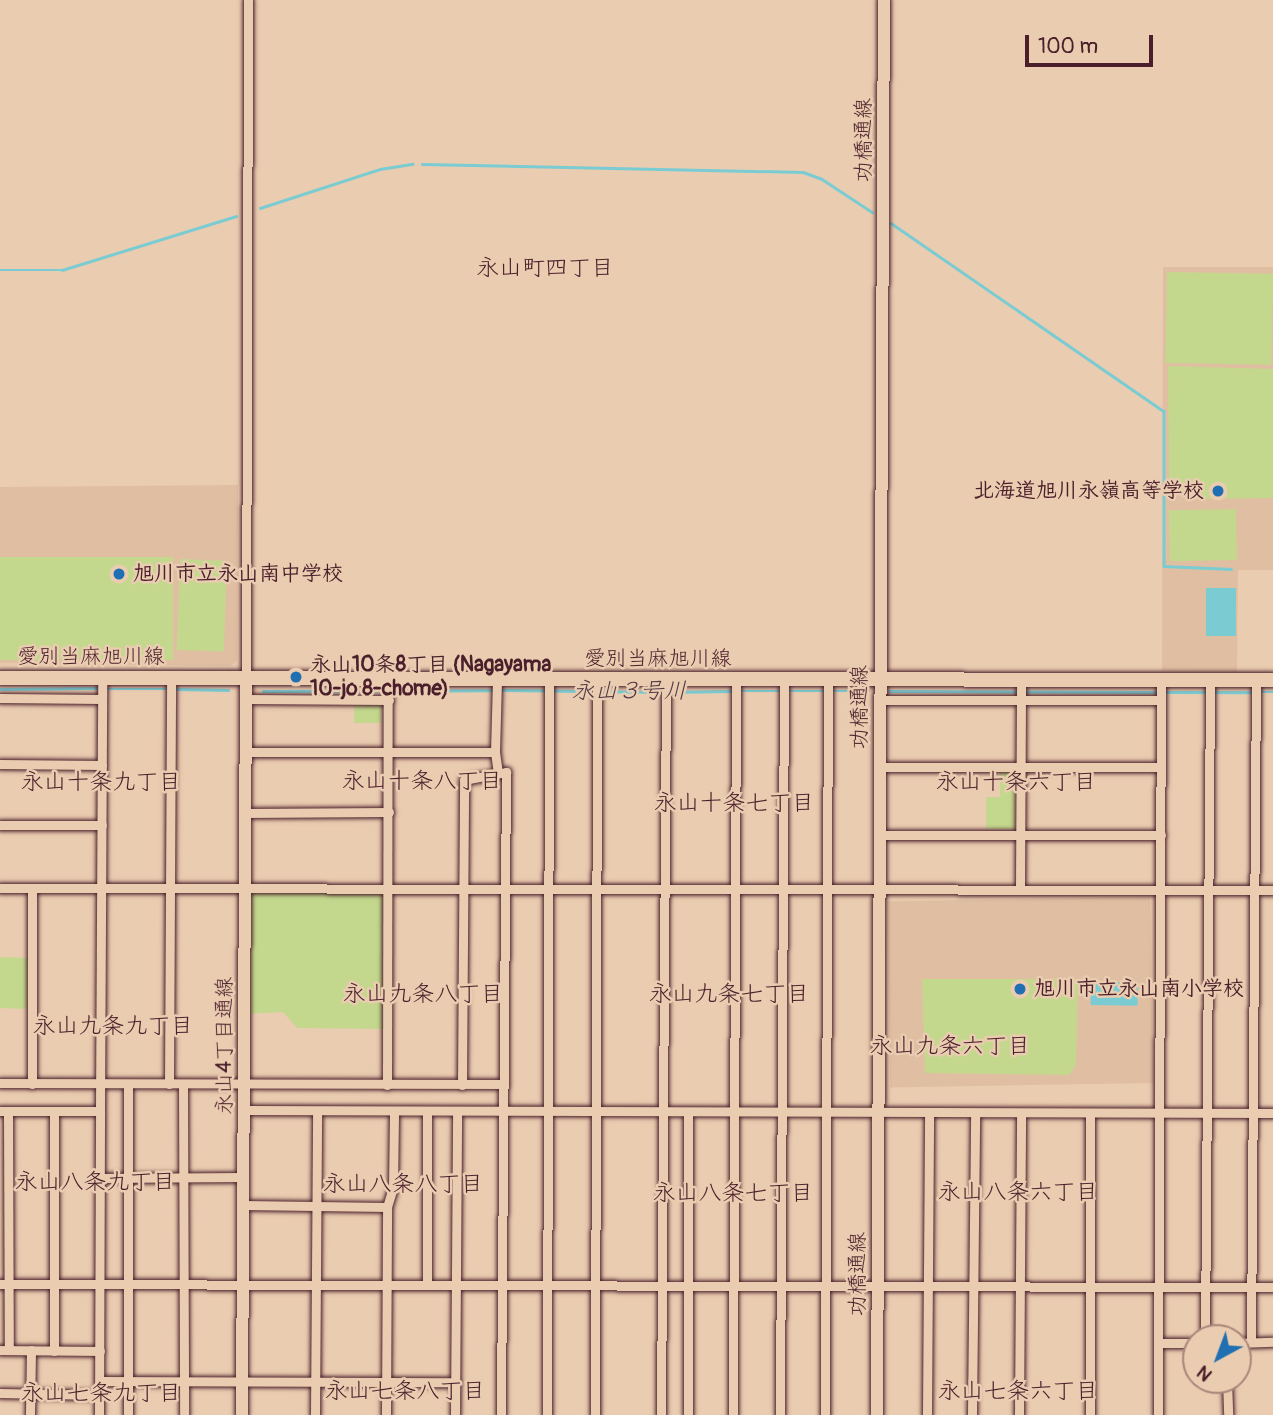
<!DOCTYPE html>
<html>
<head>
<meta charset="utf-8">
<style>
  body { margin:0 }
  #map { position:relative; width:1273px; height:1415px; overflow:hidden; background:#eaccb0; font-family:Pangolin,"Klee One",sans-serif }
  div>[style] { position:absolute }
  .built>* { inset:0; background:#e0bea2; transform-origin:0 0 }
  .green>* { inset:0; background:#c3d88d; transform-origin:0 0 }
  .water>* { inset:0; background:#7accd2; transform-origin:0 0 }
  .stream>* { height:2.5px; margin:-1.25px; padding:0 1.25px; transform-origin:1.25px; border-radius:1.25px; background:#7accd2 }
  .roads { filter:drop-shadow(0 0 2px #4a1f2b) drop-shadow(0 0 2px #4a1f2b) }
  .street>* { height:9px; margin:-4.5px; padding:0 4.5px; transform-origin:4.5px; border-radius:4.5px; background:#eaccb0 }
  .secondary>* { height:12px; margin:-6px; padding:0 6px; transform-origin:6px; border-radius:6px; background:#eaccb0 }
  .primary>* { height:14px; margin:-7px; padding:0 7px; transform-origin:7px; border-radius:7px; background:#eaccb0 }
  .dots>* { width:19px; height:19px; translate:-50% -50%; box-sizing:border-box; border:4px solid #eaccb0; border-radius:50% }
  span { translate:-50% -50%; white-space:nowrap; text-align:center; line-height:1.15; -webkit-text-stroke:5px #eaccb0; paint-order:stroke }
  .street-label { font-size:21px; color:#4a1f2b }
  .poi-label { font-size:21px; color:#4a1f2b; font-weight:700 }
  .right { translate:-100% -50%; text-align:right }
  .left { translate:0 -50%; text-align:left }
  .neighbourhood-label { font-size:23px; color:#4a1f2b }
  .water-label { font-size:23px; color:#513944; font-style:italic }
  .north { position:absolute; left:1182px; top:1324px; width:70px; height:70px; box-sizing:border-box; background:#eaccb0; border:2px solid #aa877b; border-radius:50%; rotate:221deg; font-size:19px; font-weight:700; line-height:28px; text-align:center; color:#4a1f2b }
  .north::after { content:''; display:block; margin:auto; width:24px; height:32px; background:#1f6fb2; clip-path:polygon(50% 0,100% 100%,50% 72%,0 100%) }
  .scale { position:absolute; left:1025px; top:35px; width:128px; height:32px; box-sizing:border-box; border:4px solid #4a1f2b; border-top:0; padding-left:9px; font-size:21px; line-height:24px; white-space:nowrap; color:#4a1f2b; -webkit-text-stroke:5px #eaccb0; paint-order:stroke }
</style>
</head>
<body>
<div id="map">
  <div class="built">
    <div style="clip-path:polygon(1163px 267px,1273px 267px,1273px 570px,1238px 570px,1237px 672px,1162px 671px)"></div>
    <div style="clip-path:polygon(238px 485px,237px 661px,230px 666px,0 663px,0 487px)"></div>
    <div style="left:1150px;top:897px;width:186px;height:263px;rotate:89deg"></div>
  </div>
  <div class="green">
    <div style="left:1167px;top:272px;width:106px;height:91px;rotate:1deg"></div>
    <div style="clip-path:polygon(1168px 366px,1273px 369px,1273px 498px,1190px 499px,1169px 478px)"></div>
    <div style="left:1236px;top:509px;width:51px;height:67px;rotate:89deg"></div>
    <div style="left:0;top:557px;width:173px;height:103px"></div>
    <div style="left:180px;top:559px;width:47px;height:91px;rotate:2deg"></div>
    <div style="left:354px;top:703px;width:27px;height:20px"></div>
    <div style="clip-path:polygon(1000px 772px,1015px 772px,1015px 829px,986px 829px,986px 797px,1000px 797px)"></div>
    <div style="clip-path:polygon(244px 888px,389px 888px,387px 1029px,297px 1028px,283px 1012px,245px 1014px)"></div>
    <div style="left:0;top:957px;width:28px;height:51px;rotate:2deg"></div>
    <div style="clip-path:polygon(922px 979px,1078px 979px,1076px 1065px,1069px 1075px,925px 1073px)"></div>
  </div>
  <div class="water">
    <div style="left:1206px;top:588px;width:30px;height:48px"></div>
    <div style="left:1091px;top:982px;width:47px;height:23px;rotate:1deg"></div>
  </div>
  <div class="stream">
    <div style="left:422px;top:164px;width:381px;rotate:1.2deg"></div>
    <div style="left:803px;top:172px;width:20px;rotate:20deg"></div>
    <div style="left:822px;top:179px;width:60px;rotate:33.4deg"></div>
    <div style="left:260px;top:208px;width:126px;rotate:-18deg"></div>
    <div style="left:380px;top:169px;width:33px;rotate:-9deg"></div>
    <div style="left:891px;top:223px;width:331px;rotate:34.6deg"></div>
    <div style="left:1164px;top:411px;width:155px;rotate:90deg"></div>
    <div style="left:1164px;top:566px;width:67px;rotate:2.6deg"></div>
    <div style="left:0;top:270px;width:62px"></div>
    <div style="left:62px;top:270px;width:182px;rotate:-17.2deg"></div>
    <div style="left:0;top:689px;width:98px;rotate:-0.6deg"></div>
    <div style="left:105px;top:689px;width:63px"></div>
    <div style="left:175px;top:689px;width:53px;rotate:1.1deg"></div>
    <div style="left:501px;top:690px;width:161px;rotate:0.7deg"></div>
    <div style="left:263px;top:691px;width:231px;rotate:-0.2deg"></div>
    <div style="left:739px;top:691px;width:42px"></div>
    <div style="left:788px;top:691px;width:81px"></div>
    <div style="left:889px;top:691px;width:364px;rotate:0.2deg"></div>
    <div style="left:669px;top:692px;width:63px;rotate:-0.9deg"></div>
    <div style="left:1260px;top:692px;width:13px"></div>
  </div>
  <div class="roads">
    <div class="street">
      <div style="left:246px;top:678px;width:678px;rotate:-89.83deg"></div>
      <div style="left:0;top:698px;width:102px;rotate:0.6deg"></div>
      <div style="left:246px;top:699px;width:143px;rotate:0.4deg"></div>
      <div style="left:879px;top:700px;width:282px"></div>
      <div style="left:245px;top:752px;width:250px"></div>
      <div style="left:495px;top:752px;width:73px;rotate:-88.4deg"></div>
      <div style="left:495px;top:752px;width:21px;rotate:82deg"></div>
      <div style="left:0;top:764px;width:102px;rotate:0.6deg"></div>
      <div style="left:879px;top:767px;width:282px"></div>
      <div style="left:245px;top:813px;width:144px;rotate:-0.4deg"></div>
      <div style="left:0;top:825px;width:102px"></div>
      <div style="left:878px;top:835px;width:283px"></div>
      <div style="left:0;top:888px;width:1273px;rotate:0.09deg"></div>
      <div style="left:1020px;top:888px;width:208px;rotate:-89.7deg"></div>
      <div style="left:0;top:1083px;width:503px;rotate:0.11deg"></div>
      <div style="left:32px;top:1084px;width:196px;rotate:-90deg"></div>
      <div style="left:169px;top:1084px;width:406px;rotate:-89.7deg"></div>
      <div style="left:183px;top:1084px;width:331px;rotate:89.8deg"></div>
      <div style="left:387px;top:1085px;width:406px;rotate:-89.9deg"></div>
      <div style="left:462px;top:1085px;width:305px;rotate:-89.6deg"></div>
      <div style="left:464px;top:780px;width:43px;rotate:-10.8deg"></div>
      <div style="left:506px;top:772px;width:643px;rotate:90.45deg"></div>
      <div style="left:244px;top:1110px;width:1029px;rotate:0.17deg"></div>
      <div style="left:0;top:1111px;width:100px"></div>
      <div style="left:100px;top:1111px;width:433px;rotate:-89.7deg"></div>
      <div style="left:8px;top:1111px;width:239px;rotate:89.8deg"></div>
      <div style="left:100px;top:1178px;width:144px;rotate:-0.4deg"></div>
      <div style="left:243px;top:1205px;width:144px;rotate:0.8deg"></div>
      <div style="left:0;top:1284px;width:1273px;rotate:0.14deg"></div>
      <div style="left:427px;top:1285px;width:174px;rotate:-90deg"></div>
      <div style="left:1205px;top:1338px;width:658px;rotate:-89.56deg"></div>
      <div style="left:1251px;top:1342px;width:662px;rotate:-89.57deg"></div>
      <div style="left:1158px;top:1343px;width:38px"></div>
      <div style="left:1238px;top:1343px;width:35px;rotate:-2deg"></div>
      <div style="left:0;top:1350px;width:100px;rotate:0.6deg"></div>
      <div style="left:54px;top:1351px;width:240px;rotate:-90deg"></div>
      <div style="left:1227px;top:1380px;width:35px;rotate:88deg"></div>
      <div style="left:100px;top:1381px;width:356px;rotate:0.2deg"></div>
      <div style="left:0;top:1393px;width:100px;rotate:1.1deg"></div>
      <div style="left:30px;top:1415px;width:65px;rotate:-89.1deg"></div>
      <div style="left:99px;top:1415px;width:304px;rotate:-89.8deg"></div>
      <div style="left:128px;top:1415px;width:331px;rotate:-90deg"></div>
      <div style="left:315px;top:1415px;width:304px;rotate:-89.6deg"></div>
      <div style="left:386px;top:1415px;width:208px;rotate:-89.7deg"></div>
      <div style="left:387px;top:1207px;width:21px;rotate:-73deg"></div>
      <div style="left:393px;top:1187px;width:76px;rotate:-89.2deg"></div>
      <div style="left:455px;top:1415px;width:304px;rotate:-89.6deg"></div>
      <div style="left:547px;top:1415px;width:736px;rotate:-89.84deg"></div>
      <div style="left:595px;top:1415px;width:736px;rotate:-89.84deg"></div>
      <div style="left:661px;top:1415px;width:736px;rotate:-89.61deg"></div>
      <div style="left:688px;top:1415px;width:303px;rotate:-90deg"></div>
      <div style="left:733px;top:1415px;width:735px;rotate:-89.77deg"></div>
      <div style="left:780px;top:1415px;width:735px;rotate:-89.69deg"></div>
      <div style="left:825px;top:1415px;width:735px;rotate:-89.77deg"></div>
      <div style="left:927px;top:1415px;width:303px;rotate:-89.6deg"></div>
      <div style="left:972px;top:1415px;width:302px;rotate:-89.4deg"></div>
      <div style="left:1019px;top:1415px;width:302px;rotate:-89.6deg"></div>
      <div style="left:1090px;top:1415px;width:302px;rotate:-90deg"></div>
      <div style="left:1158px;top:1415px;width:735px;rotate:-89.77deg"></div>
    </div>
    <div class="secondary">
      <div style="left:242px;top:1415px;width:737px;rotate:-89.69deg"></div>
      <div style="left:877px;top:1415px;width:1415px;rotate:-89.72deg"></div>
    </div>
    <div class="primary">
      <div style="left:0;top:678px;width:1273px;rotate:0.09deg"></div>
    </div>
  </div>
  <div class="dots">
    <div style="left:1218px;top:491px;background:#1f6fb2"></div>
    <div style="left:119px;top:574px;background:#1f6fb2"></div>
    <div style="left:296px;top:677px;background:#1f6fb2"></div>
    <div style="left:1020px;top:989px;background:#1f6fb2"></div>
  </div>
  <div class="street-label">
    <span style="left:864px;top:140px;rotate:-90deg">功橋通線</span>
    <span style="left:91px;top:657px">愛別当麻旭川線</span>
    <span style="left:658px;top:659px">愛別当麻旭川線</span>
    <span style="left:860px;top:707px;rotate:-90deg">功橋通線</span>
    <span style="left:225px;top:1046px;rotate:-90deg">永山4丁目通線</span>
    <span style="left:858px;top:1274px;rotate:-90deg">功橋通線</span>
  </div>
  <div class="poi-label">
    <span class="right" style="left:1204px;top:491px">北海道旭川永嶺高等学校</span>
    <span class="left" style="left:133px;top:574px">旭川市立永山南中学校</span>
    <span class="left" style="left:310px;top:677px">永山10条8丁目 (Nagayama<br>10-jo 8-chome)</span>
    <span class="left" style="left:1034px;top:989px">旭川市立永山南小学校</span>
  </div>
  <div class="neighbourhood-label">
    <span style="left:545px;top:268px">永山町四丁目</span>
    <span style="left:422px;top:781px">永山十条八丁目</span>
    <span style="left:101px;top:782px">永山十条九丁目</span>
    <span style="left:1016px;top:782px">永山十条六丁目</span>
    <span style="left:734px;top:803px">永山十条七丁目</span>
    <span style="left:423px;top:994px">永山九条八丁目</span>
    <span style="left:729px;top:994px">永山九条七丁目</span>
    <span style="left:113px;top:1026px">永山九条九丁目</span>
    <span style="left:950px;top:1046px">永山九条六丁目</span>
    <span style="left:95px;top:1182px">永山八条九丁目</span>
    <span style="left:403px;top:1184px">永山八条八丁目</span>
    <span style="left:1018px;top:1192px">永山八条六丁目</span>
    <span style="left:733px;top:1193px">永山八条七丁目</span>
    <span style="left:405px;top:1391px">永山七条八丁目</span>
    <span style="left:1018px;top:1391px">永山七条六丁目</span>
    <span style="left:101px;top:1393px">永山七条九丁目</span>
  </div>
  <div class="water-label">
    <span style="left:629px;top:691px">永山３号川</span>
  </div>
  <div class="north">N</div>
  <div class="scale">100 m</div>
</div>
</body>
</html>
